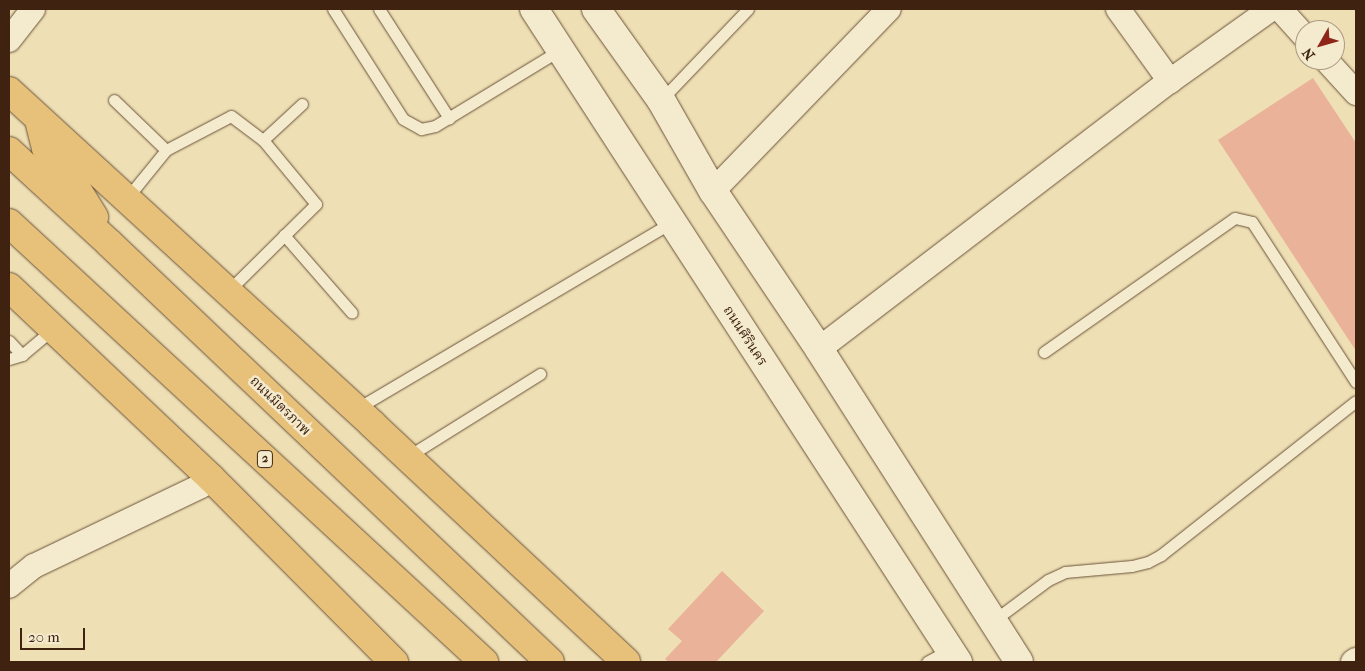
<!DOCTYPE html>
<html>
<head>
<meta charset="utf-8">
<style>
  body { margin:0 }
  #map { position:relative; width:1365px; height:671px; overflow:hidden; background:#eedfb4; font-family:"IM FELL French Canon","Noto Serif Thai",serif }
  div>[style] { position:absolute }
  .building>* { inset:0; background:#e9b299 }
  .roads { filter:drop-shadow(0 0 1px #6b5239) drop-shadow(0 0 1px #6b5239) }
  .service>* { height:11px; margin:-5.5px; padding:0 5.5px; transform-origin:5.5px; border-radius:5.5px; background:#f4eace }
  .minor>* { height:24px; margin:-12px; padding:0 12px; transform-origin:12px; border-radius:12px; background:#f4eace }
  .tertiary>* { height:28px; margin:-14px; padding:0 14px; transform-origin:14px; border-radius:14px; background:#f4eace }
  .trunk>* { height:28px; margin:-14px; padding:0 14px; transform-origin:14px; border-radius:14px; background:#e7c07a }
  span { translate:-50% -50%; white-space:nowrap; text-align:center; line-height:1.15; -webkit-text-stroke:5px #f4eace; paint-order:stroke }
  .shield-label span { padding:1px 4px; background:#f4eace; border:1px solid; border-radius:4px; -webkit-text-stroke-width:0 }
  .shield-label { font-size:12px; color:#3f2310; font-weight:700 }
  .street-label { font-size:14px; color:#3f2310 }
  .frame { position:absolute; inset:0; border:10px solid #3f2310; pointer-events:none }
  .north { position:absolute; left:1295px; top:20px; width:50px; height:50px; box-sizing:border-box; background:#f4eace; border:1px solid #ac9a82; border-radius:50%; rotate:232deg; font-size:14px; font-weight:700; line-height:20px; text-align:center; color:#3f2310 }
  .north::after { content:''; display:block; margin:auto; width:18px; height:22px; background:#8f2418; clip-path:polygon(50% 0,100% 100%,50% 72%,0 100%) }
  .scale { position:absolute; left:20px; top:628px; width:65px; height:22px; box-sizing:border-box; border:2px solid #3f2310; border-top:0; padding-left:6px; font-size:15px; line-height:18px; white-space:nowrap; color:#3f2310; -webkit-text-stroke:4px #f4eace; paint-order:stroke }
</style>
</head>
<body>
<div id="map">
  <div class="building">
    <div style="clip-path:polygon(1313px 78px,1356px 143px,1356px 351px,1218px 140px)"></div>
    <div style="clip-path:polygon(722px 571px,764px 611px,716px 662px,669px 662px,665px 659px,682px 641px,668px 629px)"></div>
  </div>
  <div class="roads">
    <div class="service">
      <div style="left:333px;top:9px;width:130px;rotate:57.5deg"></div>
      <div style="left:403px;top:119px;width:21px;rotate:29deg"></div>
      <div style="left:421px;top:129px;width:14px;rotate:-12deg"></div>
      <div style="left:435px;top:126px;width:146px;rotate:-31.3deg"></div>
      <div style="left:379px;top:9px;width:130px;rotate:57.3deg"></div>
      <div style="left:114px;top:100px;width:72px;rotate:43.9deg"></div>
      <div style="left:661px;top:100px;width:126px;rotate:-46.3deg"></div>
      <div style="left:263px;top:140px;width:53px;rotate:-42.7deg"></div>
      <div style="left:127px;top:198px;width:62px;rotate:-50.9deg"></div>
      <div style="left:166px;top:150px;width:73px;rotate:-27.6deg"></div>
      <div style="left:231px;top:116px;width:40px;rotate:37deg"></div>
      <div style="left:263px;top:140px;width:83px;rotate:50.4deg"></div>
      <div style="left:316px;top:204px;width:124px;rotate:135.3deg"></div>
      <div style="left:284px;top:235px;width:103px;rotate:48.9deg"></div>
      <div style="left:9px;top:341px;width:19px;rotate:47deg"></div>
      <div style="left:1044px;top:352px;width:233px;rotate:-35.1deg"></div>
      <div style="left:1235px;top:218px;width:17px;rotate:13deg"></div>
      <div style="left:1252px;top:222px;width:191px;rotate:57deg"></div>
      <div style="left:9px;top:359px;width:14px;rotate:-17deg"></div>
      <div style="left:22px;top:355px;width:40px;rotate:-40deg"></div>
      <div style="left:356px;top:409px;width:367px;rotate:-30.6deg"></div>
      <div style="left:407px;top:457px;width:157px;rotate:-32deg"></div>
      <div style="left:993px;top:621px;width:69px;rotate:-36.7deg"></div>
      <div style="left:1048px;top:580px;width:19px;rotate:-25deg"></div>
      <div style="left:1065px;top:572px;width:67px;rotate:-5.1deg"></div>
      <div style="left:1132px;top:566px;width:16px;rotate:-14deg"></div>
      <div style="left:1148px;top:562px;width:15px;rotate:-28deg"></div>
      <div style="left:1161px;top:555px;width:248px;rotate:-38.3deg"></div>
      <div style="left:927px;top:662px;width:26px;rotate:-29deg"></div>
    </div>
    <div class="minor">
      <div style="left:1118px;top:9px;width:89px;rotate:54.2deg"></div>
      <div style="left:1280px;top:9px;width:38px;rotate:48deg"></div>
      <div style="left:9px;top:40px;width:39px;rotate:-52deg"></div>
      <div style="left:1326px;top:60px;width:45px;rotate:47.7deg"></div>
      <div style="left:713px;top:191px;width:253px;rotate:-46deg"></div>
      <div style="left:819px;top:349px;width:442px;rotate:-37.4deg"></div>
      <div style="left:1170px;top:81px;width:124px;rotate:-35.5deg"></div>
      <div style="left:9px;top:586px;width:32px;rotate:-39deg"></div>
      <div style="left:34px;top:566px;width:185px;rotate:-25.6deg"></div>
      <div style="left:201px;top:486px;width:13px;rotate:-39deg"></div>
      <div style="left:1353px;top:662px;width:4px;rotate:-34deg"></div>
    </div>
    <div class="tertiary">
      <div style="left:534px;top:9px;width:779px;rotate:57deg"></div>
      <div style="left:596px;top:9px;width:112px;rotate:54.5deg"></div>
      <div style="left:661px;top:100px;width:105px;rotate:60.3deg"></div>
      <div style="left:713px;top:191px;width:190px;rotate:56.1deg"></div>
      <div style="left:819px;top:349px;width:371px;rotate:57.4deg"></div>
    </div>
    <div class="trunk">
      <div style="left:9px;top:91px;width:493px;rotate:42.5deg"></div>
      <div style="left:372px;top:424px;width:348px;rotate:43.1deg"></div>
      <div style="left:40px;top:124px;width:25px;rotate:76deg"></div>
      <div style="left:46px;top:148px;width:38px;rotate:51deg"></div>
      <div style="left:70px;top:178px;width:46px;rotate:58.4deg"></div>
      <div style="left:9px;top:151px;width:136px;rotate:42.6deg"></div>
      <div style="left:109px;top:243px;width:608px;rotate:43.53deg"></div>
      <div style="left:9px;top:223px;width:647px;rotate:42.74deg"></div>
      <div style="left:9px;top:287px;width:278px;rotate:43.4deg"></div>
      <div style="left:211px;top:478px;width:260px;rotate:45.2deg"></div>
    </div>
  </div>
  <div class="shield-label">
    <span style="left:265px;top:459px">2</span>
  </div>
  <div class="street-label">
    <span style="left:745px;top:336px;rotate:57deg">ถนนศิรินคร</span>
    <span style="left:280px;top:406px;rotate:44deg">ถนนมิตรภาพ</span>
  </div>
  <div class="frame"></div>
  <div class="north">N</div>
  <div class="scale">20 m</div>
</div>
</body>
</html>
